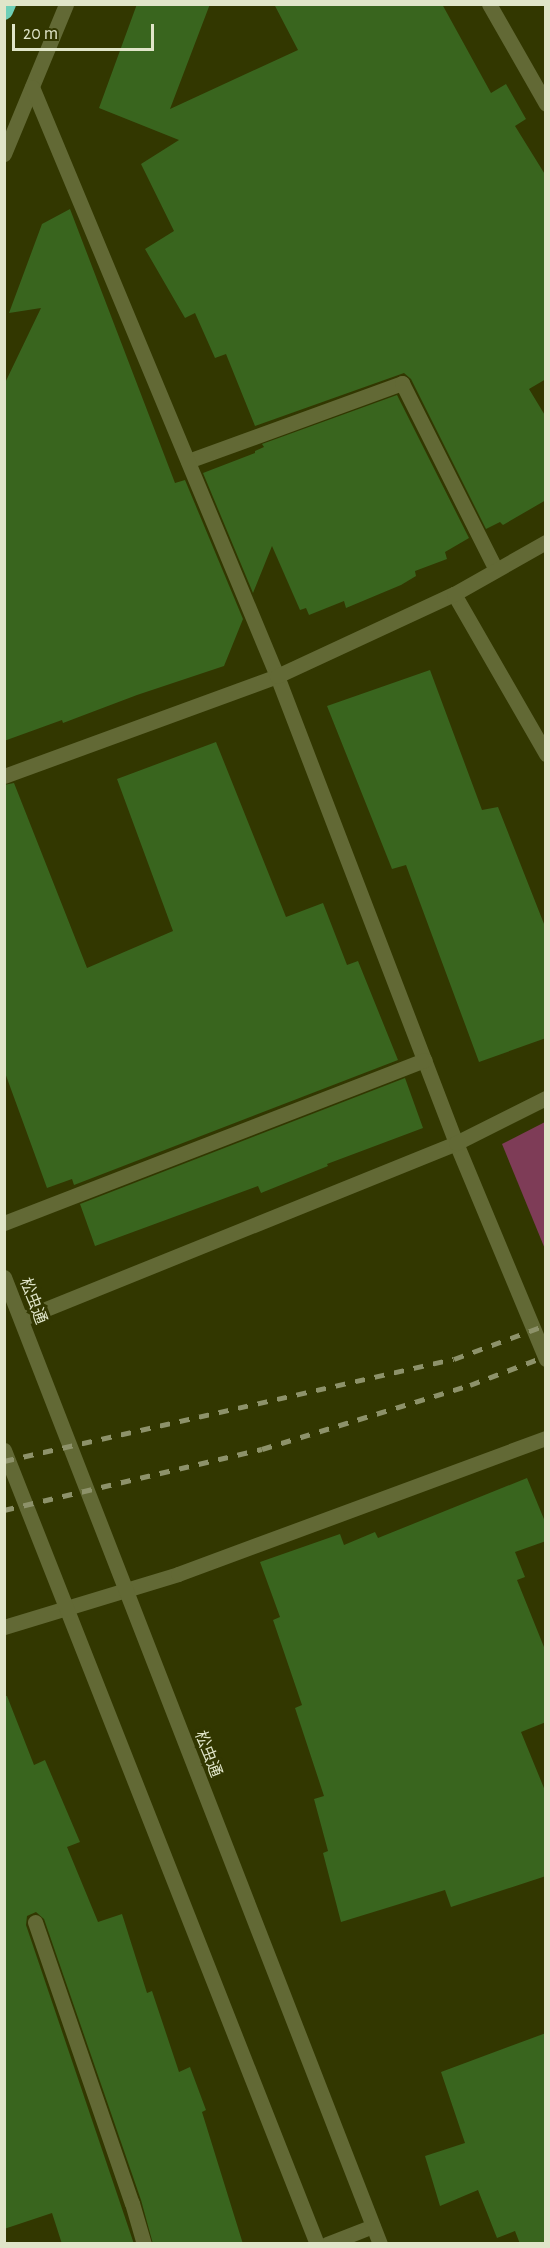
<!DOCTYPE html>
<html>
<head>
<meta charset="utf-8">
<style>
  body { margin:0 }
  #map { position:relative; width:550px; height:2248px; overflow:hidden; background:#323700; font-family:"Alegreya Sans","Noto Sans JP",sans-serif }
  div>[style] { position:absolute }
  .green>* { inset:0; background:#7e3c57 }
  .building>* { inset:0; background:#39651e }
  .minor>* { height:15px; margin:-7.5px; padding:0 7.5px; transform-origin:7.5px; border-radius:7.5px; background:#626935 }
  .tertiary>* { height:15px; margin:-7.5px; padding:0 7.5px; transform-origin:7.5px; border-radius:7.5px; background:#626935 }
  .motorway>* { height:18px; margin:-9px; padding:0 9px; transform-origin:9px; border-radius:9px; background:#6ecfb7 }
  .rail>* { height:4.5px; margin-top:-2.25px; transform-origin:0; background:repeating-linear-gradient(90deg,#8d926a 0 10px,transparent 0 20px) }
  span { translate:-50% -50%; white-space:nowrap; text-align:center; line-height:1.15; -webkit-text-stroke:6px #323700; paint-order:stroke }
  .street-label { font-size:16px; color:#e0e5c9 }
  .frame { position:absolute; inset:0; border:6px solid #e0e5c9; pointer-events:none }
  .scale { position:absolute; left:12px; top:24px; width:142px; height:27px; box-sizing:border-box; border:3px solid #e0e5c9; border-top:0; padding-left:8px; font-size:18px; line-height:21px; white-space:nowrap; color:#e0e5c9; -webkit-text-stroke:4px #323700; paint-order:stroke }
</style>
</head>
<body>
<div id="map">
  <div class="green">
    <div style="clip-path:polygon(545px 1122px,545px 1249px,502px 1144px)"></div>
  </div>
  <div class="building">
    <div style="clip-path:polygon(137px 4px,210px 4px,170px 109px,298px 50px,274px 4px,442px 4px,491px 93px,506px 84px,526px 119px,515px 126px,546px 176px,546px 379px,529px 389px,546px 417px,546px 500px,503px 525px,500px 522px,486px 529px,411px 379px,404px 373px,255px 426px,226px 354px,215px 358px,195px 313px,185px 318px,145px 249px,174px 231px,141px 164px,179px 140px,99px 108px)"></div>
    <div style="clip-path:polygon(70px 209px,175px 483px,185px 480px,243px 619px,224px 666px,137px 695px,63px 723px,62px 720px,4px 741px,4px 385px,41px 308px,9px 313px,42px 224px)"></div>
    <div style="clip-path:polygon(397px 395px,469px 538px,445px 552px,447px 559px,415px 571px,416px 576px,401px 585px,346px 608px,344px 601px,309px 615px,306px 608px,300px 610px,272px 546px,253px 593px,203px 473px,255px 453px,255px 451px,264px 447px,262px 444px)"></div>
    <div style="clip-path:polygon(430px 670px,482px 810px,498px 807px,546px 929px,546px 1038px,479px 1062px,406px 865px,392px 869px,327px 706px)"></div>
    <div style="clip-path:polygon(216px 742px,286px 917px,323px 903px,347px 965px,358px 961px,398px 1060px,74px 1185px,72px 1179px,47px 1188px,4px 1070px,4px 785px,14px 783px,87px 968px,173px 931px,117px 779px)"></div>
    <div style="clip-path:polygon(405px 1078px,423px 1128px,327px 1164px,328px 1166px,261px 1193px,258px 1186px,95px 1246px,80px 1204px)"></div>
    <div style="clip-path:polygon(527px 1478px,546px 1524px,546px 1541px,515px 1552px,525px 1577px,517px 1580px,546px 1652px,546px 1722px,521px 1732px,546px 1793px,546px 1876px,451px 1907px,445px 1890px,341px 1922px,323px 1853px,328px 1851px,314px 1799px,324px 1796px,295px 1708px,302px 1705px,273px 1620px,280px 1617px,260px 1562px,340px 1534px,344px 1545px,375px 1532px,378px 1538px)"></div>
    <div style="clip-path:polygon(4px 1696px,7px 1696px,34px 1765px,45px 1760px,80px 1842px,67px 1847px,98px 1922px,122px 1914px,147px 1993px,152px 1991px,179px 2072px,190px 2067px,206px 2110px,202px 2112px,243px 2244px,153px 2244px,141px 2200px,44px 1919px,36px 1912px,27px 1916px,26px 1925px,134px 2244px,62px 2244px,52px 2213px,4px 2229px)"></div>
    <div style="clip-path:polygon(546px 2033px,546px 2244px,520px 2244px,515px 2231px,497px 2238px,478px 2190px,440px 2206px,425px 2156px,465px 2143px,441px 2072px)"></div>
  </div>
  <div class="minor">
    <div style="left:489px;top:4px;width:115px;rotate:60.3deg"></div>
    <div style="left:4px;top:154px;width:162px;rotate:-67.5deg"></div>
    <div style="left:188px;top:461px;width:228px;rotate:-20deg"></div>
    <div style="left:402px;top:383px;width:209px;rotate:63.3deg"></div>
    <div style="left:454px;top:594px;width:185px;rotate:60.1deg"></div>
    <div style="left:4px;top:776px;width:291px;rotate:-20.1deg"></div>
    <div style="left:277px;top:676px;width:500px;rotate:69.03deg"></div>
    <div style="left:456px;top:1143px;width:234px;rotate:67.4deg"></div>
    <div style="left:4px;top:1223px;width:451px;rotate:-21.2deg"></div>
    <div style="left:21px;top:1319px;width:469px;rotate:-22deg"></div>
    <div style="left:456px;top:1143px;width:101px;rotate:-26.6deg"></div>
    <div style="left:4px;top:1627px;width:182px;rotate:-16.9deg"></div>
    <div style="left:178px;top:1574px;width:392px;rotate:-20.3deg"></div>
    <div style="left:35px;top:1922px;width:297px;rotate:71deg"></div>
    <div style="left:132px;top:2203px;width:43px;rotate:73.7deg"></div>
    <div style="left:327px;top:2244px;width:49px;rotate:-21.4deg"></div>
  </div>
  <div class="tertiary">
    <div style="left:32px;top:87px;width:638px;rotate:67.41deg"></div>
    <div style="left:277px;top:676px;width:195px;rotate:-24.9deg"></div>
    <div style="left:454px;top:594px;width:106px;rotate:-29.5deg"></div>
    <div style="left:4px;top:1277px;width:1038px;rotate:68.75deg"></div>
    <div style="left:4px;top:1450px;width:853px;rotate:68.49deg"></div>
  </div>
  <div class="motorway">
    <div style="left:4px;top:11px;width:8px;rotate:-67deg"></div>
  </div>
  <div class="rail">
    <div style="left:4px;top:1461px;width:461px;rotate:-12.8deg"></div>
    <div style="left:454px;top:1359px;width:98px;rotate:-20.3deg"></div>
    <div style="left:4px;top:1510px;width:265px;rotate:-13.3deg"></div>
    <div style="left:262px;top:1449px;width:218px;rotate:-17.1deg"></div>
    <div style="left:470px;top:1385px;width:81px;rotate:-20.9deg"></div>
  </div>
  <div class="street-label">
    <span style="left:33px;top:1301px;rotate:69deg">松虫通</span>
    <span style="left:208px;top:1754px;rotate:69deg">松虫通</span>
  </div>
  <div class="frame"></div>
  <div class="scale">20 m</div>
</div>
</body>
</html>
